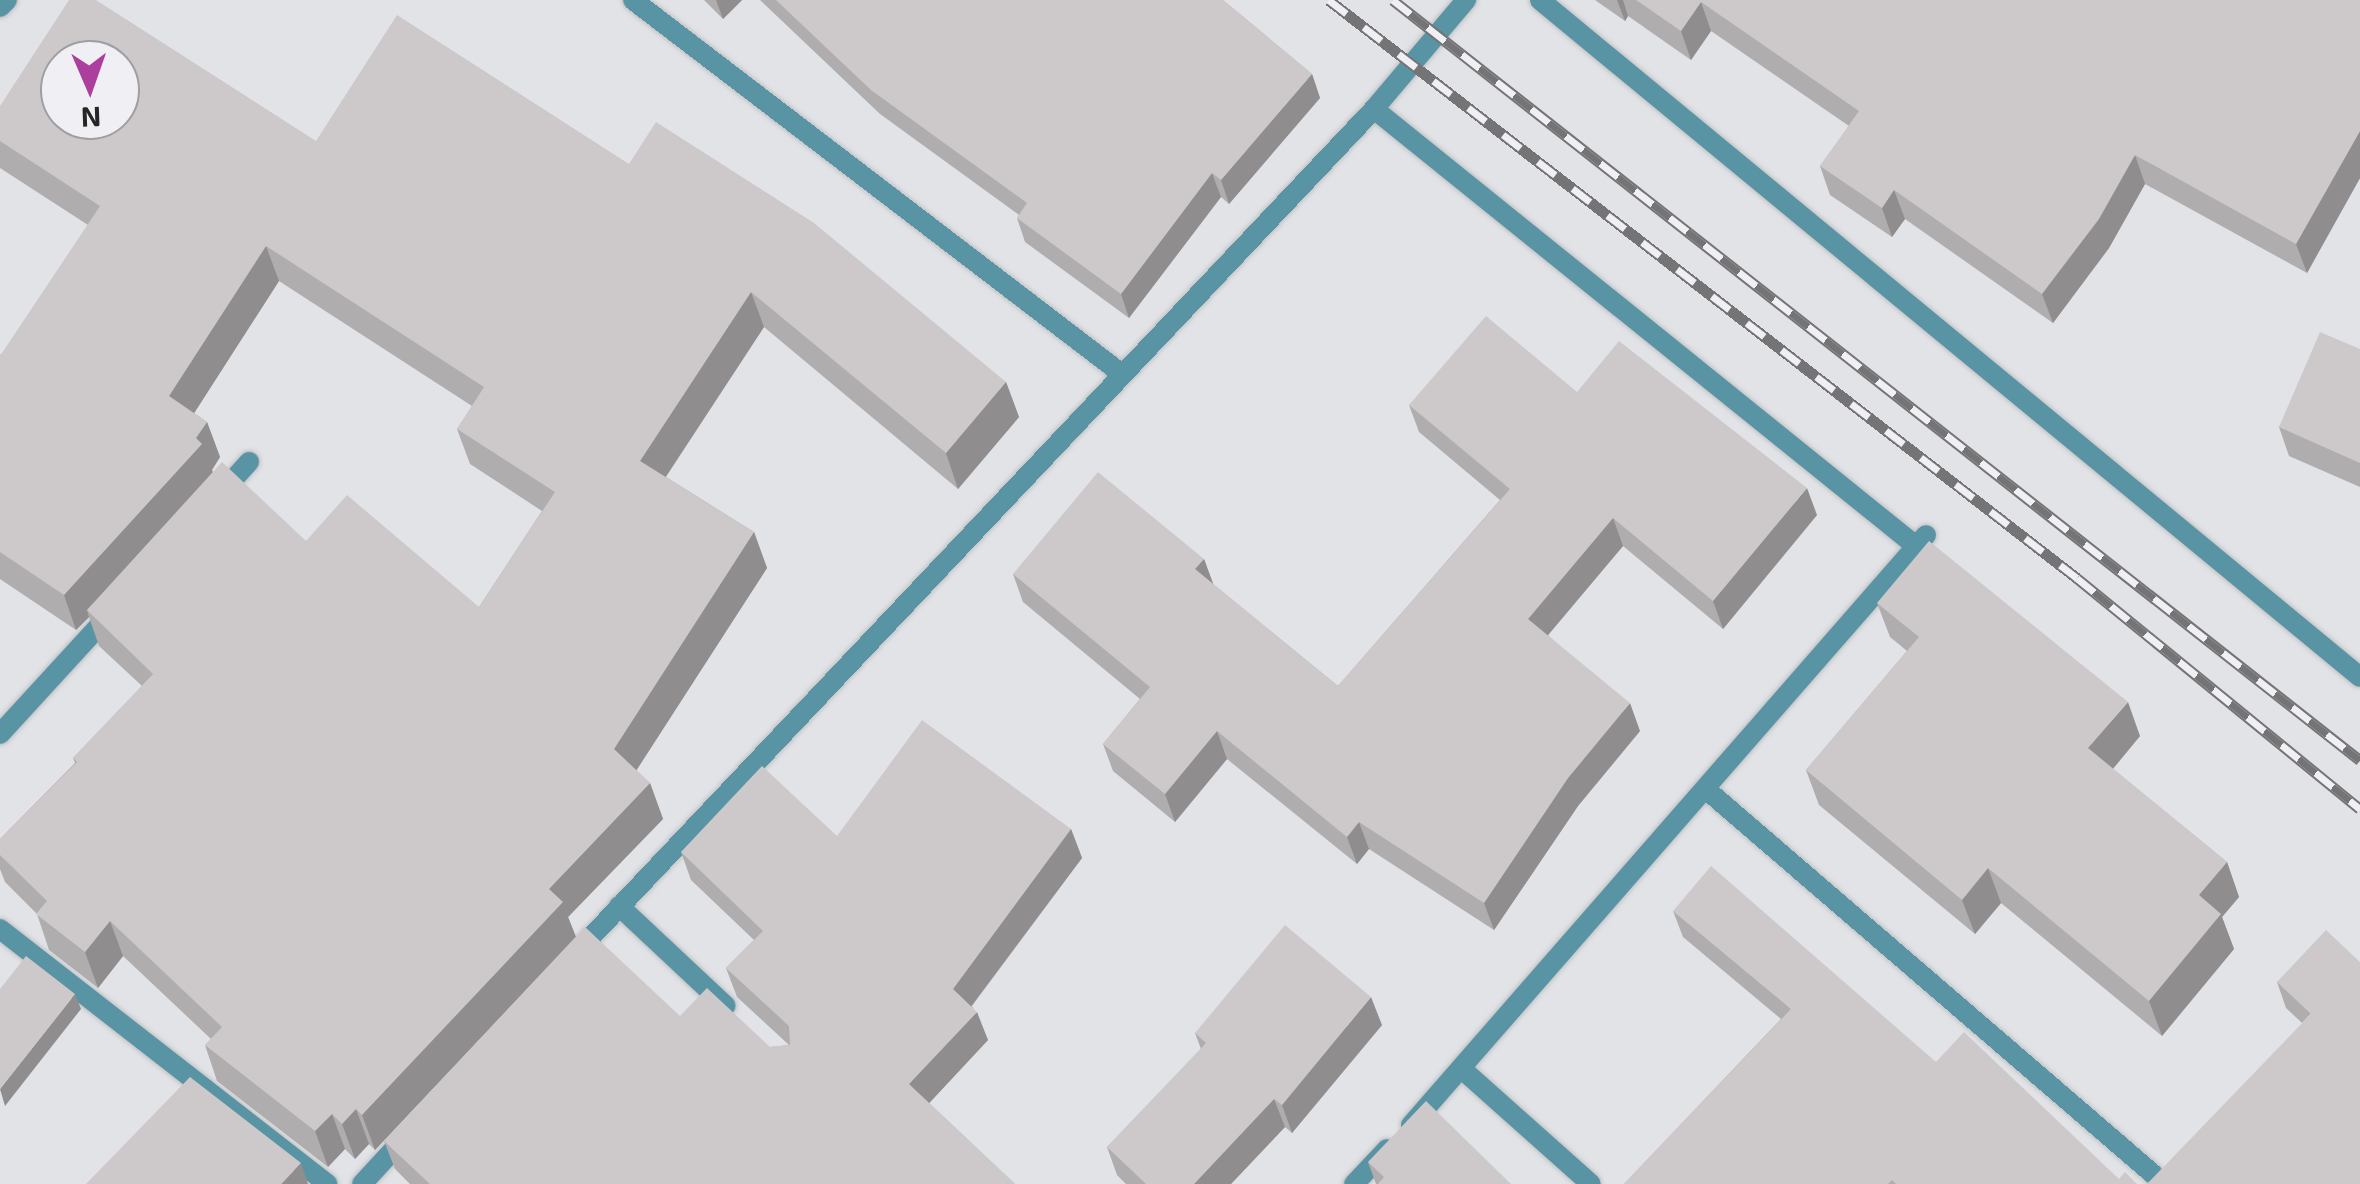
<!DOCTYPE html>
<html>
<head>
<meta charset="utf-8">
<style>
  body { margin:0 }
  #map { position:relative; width:2360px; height:1184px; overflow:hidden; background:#e2e3e7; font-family:"Exo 2",sans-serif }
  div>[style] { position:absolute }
  .roads { filter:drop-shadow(0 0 2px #c0c1c4) drop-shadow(0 0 2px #c0c1c4) }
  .lane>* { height:20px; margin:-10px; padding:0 10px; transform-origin:10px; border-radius:10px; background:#5994a4 }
  .street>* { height:20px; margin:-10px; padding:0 10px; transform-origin:10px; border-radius:10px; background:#5994a4 }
  .rail>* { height:11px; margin-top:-5.5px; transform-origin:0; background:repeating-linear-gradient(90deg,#f0f0f4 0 22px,#747476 0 44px); box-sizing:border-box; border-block:2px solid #747476 }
  .wall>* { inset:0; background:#b0adaf }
  .shaded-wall>* { inset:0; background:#908d8e }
  .building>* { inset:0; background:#cdc9cb }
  span { translate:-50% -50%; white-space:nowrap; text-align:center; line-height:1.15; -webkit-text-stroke:10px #f0f0f4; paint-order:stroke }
  .north { position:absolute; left:40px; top:40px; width:100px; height:100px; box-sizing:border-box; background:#f0f0f4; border:2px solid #9f9fa2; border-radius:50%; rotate:178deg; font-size:28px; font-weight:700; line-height:40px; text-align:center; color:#262627 }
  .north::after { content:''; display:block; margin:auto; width:35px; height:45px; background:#ac3f9e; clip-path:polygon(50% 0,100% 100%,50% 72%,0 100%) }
</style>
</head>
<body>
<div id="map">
  <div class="roads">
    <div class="lane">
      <div style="left:221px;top:493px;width:42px;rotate:-47.9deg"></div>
      <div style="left:0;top:734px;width:163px;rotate:-47.5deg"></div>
      <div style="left:1708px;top:791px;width:587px;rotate:40.72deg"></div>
      <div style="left:619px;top:906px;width:146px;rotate:43.1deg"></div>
    </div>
    <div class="street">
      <div style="left:633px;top:0;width:616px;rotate:37.41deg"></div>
      <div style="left:1540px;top:0;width:1063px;rotate:39.54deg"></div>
      <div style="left:0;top:7px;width:10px;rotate:-45deg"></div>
      <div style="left:1374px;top:109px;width:696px;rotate:38.88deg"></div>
      <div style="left:0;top:929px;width:415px;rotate:37.9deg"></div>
      <div style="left:574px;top:955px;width:1164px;rotate:-46.6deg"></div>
      <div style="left:1374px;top:109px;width:143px;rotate:-49.8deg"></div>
      <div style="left:1463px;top:1070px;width:171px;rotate:41.7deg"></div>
      <div style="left:1411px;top:1125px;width:783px;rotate:-48.88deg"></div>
      <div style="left:362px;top:1184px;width:68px;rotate:-47.4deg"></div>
      <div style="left:1354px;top:1184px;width:48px;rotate:-46.7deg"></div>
    </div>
  </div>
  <div class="rail">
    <div style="left:1329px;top:0;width:945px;rotate:37.69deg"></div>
    <div style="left:2077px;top:578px;width:365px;rotate:39.2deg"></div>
    <div style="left:1393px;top:0;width:1230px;rotate:38.17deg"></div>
  </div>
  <div class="wall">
    <div style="clip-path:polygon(704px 0,742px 0,723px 19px)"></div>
    <div style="clip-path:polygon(760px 0,1223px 0,1312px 74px,1320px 98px,1229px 204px,1221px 197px,1129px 318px,1025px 242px,1017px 218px,1019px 215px,880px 114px)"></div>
    <div style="clip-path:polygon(1595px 0,2360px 0,2360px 178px,2307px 273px,2145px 184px,2109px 248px,2053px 323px,1905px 219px,1892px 237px,1830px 195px,1820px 166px,1849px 126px,1711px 31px,1691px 60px,1628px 16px,1625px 21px)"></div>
    <div style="clip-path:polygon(evenodd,0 106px,316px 141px,629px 164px,1006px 382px,1019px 417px,958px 489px,764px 327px,666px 477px,754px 532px,767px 568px,636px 770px,650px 783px,663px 819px,568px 917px,576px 937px,375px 1150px,369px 1144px,355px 1159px,345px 1149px,328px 1167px,217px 1081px,205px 1045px,211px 1039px,123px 956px,98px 988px,49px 950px,37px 914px,5px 882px,0 869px,0 839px,75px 763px,73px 758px,142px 686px,99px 646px,89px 617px,76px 630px,0 579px,0 354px,1px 355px,88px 225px,0 168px,0 106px,279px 281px,472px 406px,457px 429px,470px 464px,542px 511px,479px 607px,306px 541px,213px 473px,212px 470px,220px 457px,207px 422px,194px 413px,279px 281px)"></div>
    <div style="clip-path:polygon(2360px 349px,2360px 487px,2289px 456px,2279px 427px)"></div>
    <div style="clip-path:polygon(1577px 392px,1817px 515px,1723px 629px,1623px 546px,1548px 635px,1640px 731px,1578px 806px,1494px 930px,1369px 849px,1357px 864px,1227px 759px,1175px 822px,1113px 771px,1103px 744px,1140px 699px,1023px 602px,1013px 574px,1204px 559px,1213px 584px,1338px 686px,1500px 500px,1419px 432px,1409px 405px)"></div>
    <div style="clip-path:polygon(1877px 603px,2140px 736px,2113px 769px,2227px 862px,2239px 897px,2222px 917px,2234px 949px,2162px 1036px,2001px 903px,1975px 934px,1819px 805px,1806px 770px,1907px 651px,1890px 637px)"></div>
    <div style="clip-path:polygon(1071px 829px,1082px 858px,972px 1006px,988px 1040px,929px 1103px,1015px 1184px,410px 1184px,395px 1169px,384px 1141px,680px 1016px,770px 1047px,789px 1045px,737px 997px,726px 968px,754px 940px,691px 880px,681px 852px,837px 836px)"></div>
    <div style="clip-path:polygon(1673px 911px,1936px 1062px,2119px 1179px,2137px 1184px,1624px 1184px,1781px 1019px,1683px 937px)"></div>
    <div style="clip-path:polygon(2360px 962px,2302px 1023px,2286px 1008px,2277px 982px)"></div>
    <div style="clip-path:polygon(1382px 1025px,1292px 1133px,1285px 1127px,1231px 1184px,1126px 1184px,1117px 1175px,1107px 1147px,1201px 1049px,1195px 1033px)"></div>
    <div style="clip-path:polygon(1368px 1162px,1511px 1184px,1376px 1184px)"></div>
  </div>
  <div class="shaded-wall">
    <div style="clip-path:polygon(716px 0,742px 0,723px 19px)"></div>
    <div style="clip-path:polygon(1617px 0,1623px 0,1628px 16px,1625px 21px)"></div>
    <div style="clip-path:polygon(1701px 2px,1711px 31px,1691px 60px,1681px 31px)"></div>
    <div style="clip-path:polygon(1312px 74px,1320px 98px,1229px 204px,1221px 180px)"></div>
    <div style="clip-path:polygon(2360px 131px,2360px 178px,2307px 273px,2296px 244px)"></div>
    <div style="clip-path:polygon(2135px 155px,2145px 184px,2109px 248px,2053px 323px,2042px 294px)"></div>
    <div style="clip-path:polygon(1212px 173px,1221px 197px,1129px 318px,1121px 294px)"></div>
    <div style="clip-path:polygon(1894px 190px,1905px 219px,1892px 237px,1882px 208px)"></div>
    <div style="clip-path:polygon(266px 246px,279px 281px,182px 432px,169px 396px)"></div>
    <div style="clip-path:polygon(751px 292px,764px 327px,653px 496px,640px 461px)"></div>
    <div style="clip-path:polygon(1006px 382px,1019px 417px,958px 489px,946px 453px)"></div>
    <div style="clip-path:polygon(207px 422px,220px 457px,212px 470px,215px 479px,87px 610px,89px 617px,76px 630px,64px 595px,196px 438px)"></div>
    <div style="clip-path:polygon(1807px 488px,1817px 515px,1723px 629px,1713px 601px)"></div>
    <div style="clip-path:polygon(1613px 518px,1623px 546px,1538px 647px,1528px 619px)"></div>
    <div style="clip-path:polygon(754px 532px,767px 568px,627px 785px,614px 749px)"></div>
    <div style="clip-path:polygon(1204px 559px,1214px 586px,1195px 569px)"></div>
    <div style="clip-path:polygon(2128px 702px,2140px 736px,2101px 783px,2088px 748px)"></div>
    <div style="clip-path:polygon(1630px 703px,1640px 731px,1578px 806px,1494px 930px,1484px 903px,1568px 778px)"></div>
    <div style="clip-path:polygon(1217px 731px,1227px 759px,1175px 822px,1165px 794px)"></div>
    <div style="clip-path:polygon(650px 783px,663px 819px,568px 917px,576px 937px,375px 1150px,362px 1115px,549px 889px)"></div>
    <div style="clip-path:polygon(1359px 822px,1369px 849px,1357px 864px,1347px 837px)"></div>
    <div style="clip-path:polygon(1071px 829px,1082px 858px,963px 1017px,953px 989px)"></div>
    <div style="clip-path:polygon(2227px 862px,2239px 897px,2222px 917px,2234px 949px,2162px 1036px,2149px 1001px,2199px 895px)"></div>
    <div style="clip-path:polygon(1988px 868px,2001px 903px,1975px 934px,1962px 900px)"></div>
    <div style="clip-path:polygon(110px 921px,123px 956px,98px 988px,85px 952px)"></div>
    <div style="clip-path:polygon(75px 994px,81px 1009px,5px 1106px,0 1089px)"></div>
    <div style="clip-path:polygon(1371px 997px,1382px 1025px,1292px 1133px,1282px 1105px)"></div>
    <div style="clip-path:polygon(977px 1012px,988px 1040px,920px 1113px,909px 1084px)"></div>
    <div style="clip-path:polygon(1274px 1099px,1285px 1127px,1231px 1184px,1194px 1184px)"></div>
    <div style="clip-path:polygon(356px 1109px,369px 1144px,355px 1159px,342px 1124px)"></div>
    <div style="clip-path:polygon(332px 1114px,345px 1149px,328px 1167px,315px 1131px)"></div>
    <div style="clip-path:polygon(301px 1163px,308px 1184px,281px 1184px)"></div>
  </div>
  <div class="building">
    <div style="clip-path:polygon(evenodd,69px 0,96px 0,316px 141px,397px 15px,629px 164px,656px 122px,814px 223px,1006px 382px,946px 453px,751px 292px,640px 461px,754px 532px,614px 749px,650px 783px,549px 889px,563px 902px,362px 1115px,356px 1109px,342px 1124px,332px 1114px,315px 1131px,205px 1045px,222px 1027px,110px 921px,85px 952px,36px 914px,47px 901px,0 855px,0 839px,77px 762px,73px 758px,153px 674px,87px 610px,222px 462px,306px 541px,347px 495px,479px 607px,555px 492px,457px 429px,484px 387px,266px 246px,169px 396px,207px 422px,196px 438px,202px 444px,64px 595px,0 552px,0 354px,1px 355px,100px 206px,0 141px,0 106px,69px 0,60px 60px,120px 60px,120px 120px,60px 120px,60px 60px)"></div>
    <div style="clip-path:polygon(776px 0,1223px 0,1312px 74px,1221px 180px,1212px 173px,1121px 294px,1017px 218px,1027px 203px,871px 90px)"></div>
    <div style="clip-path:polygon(1636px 0,2360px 0,2360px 131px,2296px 244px,2135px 155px,2099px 219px,2042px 294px,1894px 190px,1882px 208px,1820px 166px,1859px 111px,1701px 2px,1681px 31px)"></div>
    <div style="clip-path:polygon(1486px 316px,1577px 392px,1619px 341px,1807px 488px,1713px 601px,1613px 518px,1528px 619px,1630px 703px,1568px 778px,1484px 903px,1359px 822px,1347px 837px,1217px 731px,1165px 794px,1103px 744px,1150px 687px,1013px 574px,1098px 472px,1204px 559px,1195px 569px,1338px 686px,1510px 489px,1409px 405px)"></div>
    <div style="clip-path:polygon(2320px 332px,2360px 349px,2360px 463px,2279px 427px)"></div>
    <div style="clip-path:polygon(1929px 541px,2128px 702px,2088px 748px,2227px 862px,2199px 895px,2221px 914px,2149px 1001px,1988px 868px,1962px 900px,1806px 770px,1919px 637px,1877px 603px)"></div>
    <div style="clip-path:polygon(922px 720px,1071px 829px,953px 989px,977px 1012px,909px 1084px,1015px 1184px,430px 1184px,384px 1141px,585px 927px,680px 1016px,707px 988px,770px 1047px,790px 1045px,789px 1026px,726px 968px,763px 931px,681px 852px,762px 766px,837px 836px)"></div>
    <div style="clip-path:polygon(1711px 866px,1936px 1062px,1964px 1032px,2119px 1179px,2125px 1172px,2137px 1184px,1896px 1184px,1892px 1180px,1888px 1184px,1624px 1184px,1791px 1009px,1673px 911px)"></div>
    <div style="clip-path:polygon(1285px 925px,1371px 997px,1282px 1105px,1274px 1099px,1194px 1184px,1146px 1184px,1107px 1147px,1206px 1043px,1195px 1033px)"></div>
    <div style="clip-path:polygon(2326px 930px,2360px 962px,2360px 1184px,2147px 1184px,2311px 1014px,2277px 982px)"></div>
    <div style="clip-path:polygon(26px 956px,75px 994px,0 1089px,0 989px)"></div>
    <div style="clip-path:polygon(190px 1077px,301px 1163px,281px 1184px,86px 1184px)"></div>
    <div style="clip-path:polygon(1426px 1101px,1511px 1184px,1378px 1184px,1384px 1177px,1368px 1162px)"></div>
  </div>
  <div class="north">N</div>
</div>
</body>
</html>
